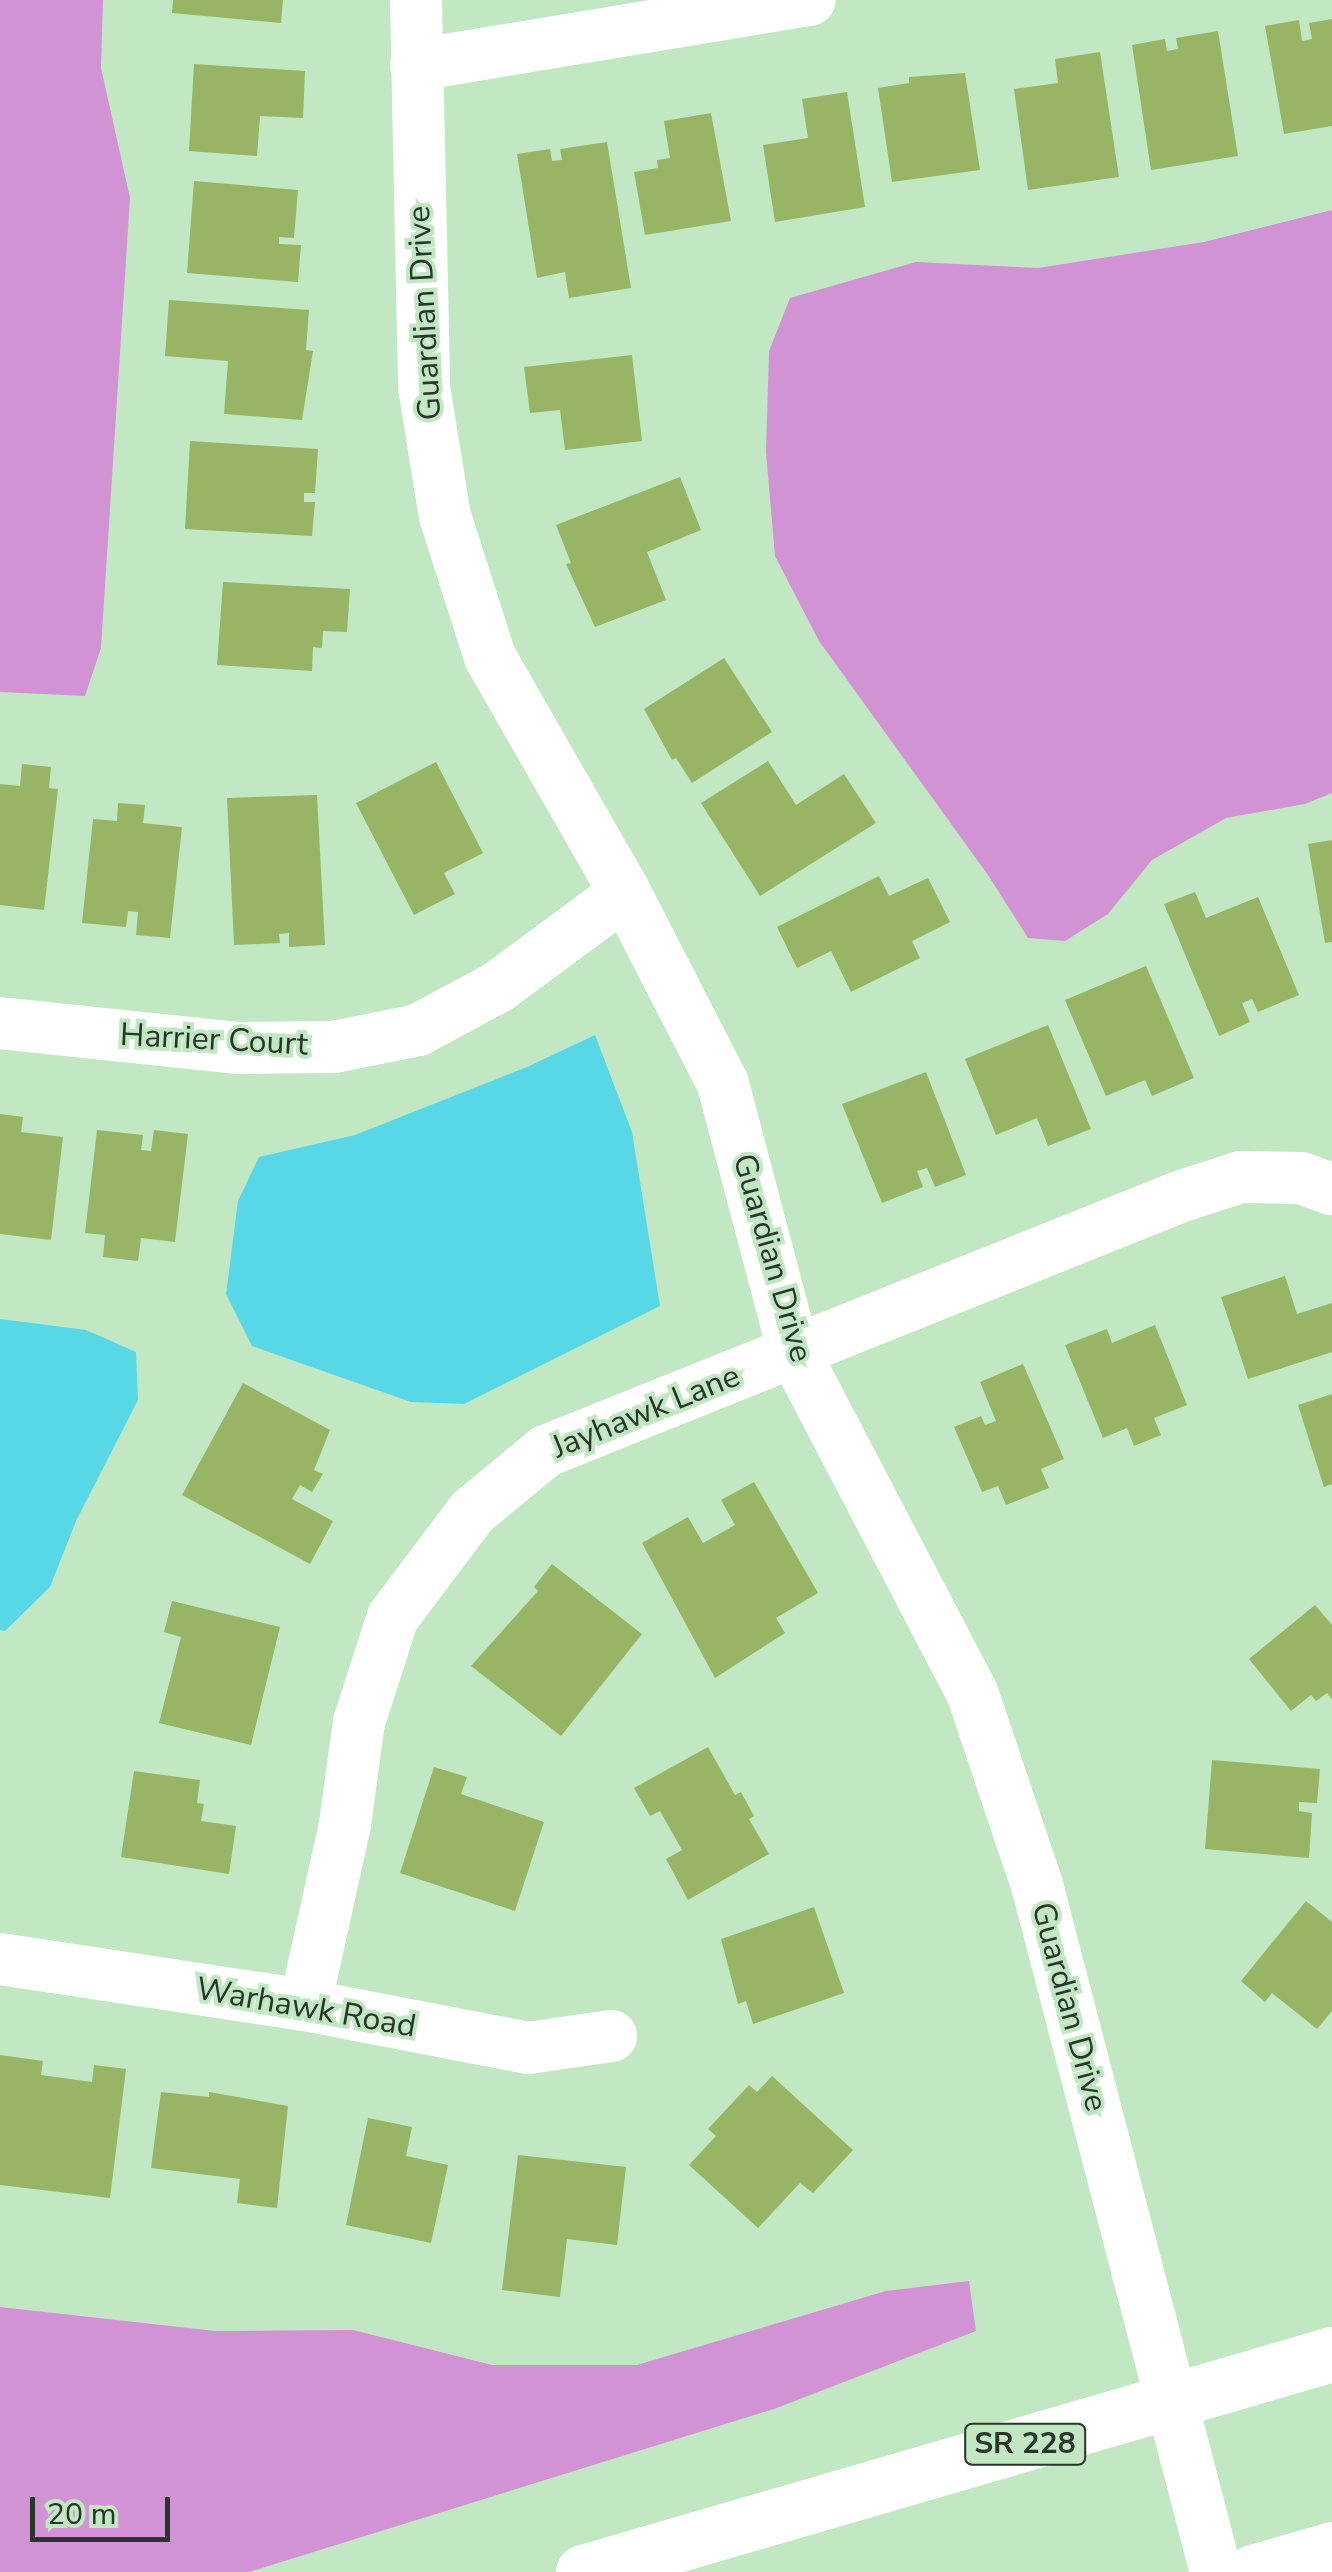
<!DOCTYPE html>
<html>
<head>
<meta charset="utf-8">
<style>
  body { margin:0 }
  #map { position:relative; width:1332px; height:2572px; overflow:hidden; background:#c1e8c2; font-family:"Nunito Sans",sans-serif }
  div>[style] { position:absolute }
  .green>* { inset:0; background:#d193d3 }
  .water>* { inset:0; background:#58d8e7 }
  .building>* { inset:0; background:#97b564 }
  .street>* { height:52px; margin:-26px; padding:0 26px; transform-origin:26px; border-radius:26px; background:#fff }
  .primary>* { height:55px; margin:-27.5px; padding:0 27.5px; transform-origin:27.5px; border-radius:27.5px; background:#fff }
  span { translate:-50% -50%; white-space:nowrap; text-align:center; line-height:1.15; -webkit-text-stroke:8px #c1e8c2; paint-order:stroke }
  .shield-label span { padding:2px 8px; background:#c1e8c2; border:2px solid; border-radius:8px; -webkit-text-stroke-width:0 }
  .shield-label { font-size:30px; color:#273628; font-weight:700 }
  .street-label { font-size:32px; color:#273628 }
  .scale { position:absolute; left:30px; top:2497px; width:140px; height:45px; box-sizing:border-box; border:5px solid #273628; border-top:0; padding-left:12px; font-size:30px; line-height:35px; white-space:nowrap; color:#273628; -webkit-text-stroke:8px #c1e8c2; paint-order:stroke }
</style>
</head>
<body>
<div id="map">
  <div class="green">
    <div style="clip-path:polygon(0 0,103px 0,101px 68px,130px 198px,101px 648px,85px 696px,0 692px)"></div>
    <div style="clip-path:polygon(1332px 210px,1332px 793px,1305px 804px,1226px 818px,1152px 860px,1108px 914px,1065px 941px,1028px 938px,988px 875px,819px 641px,775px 556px,766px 452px,769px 351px,790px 298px,916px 262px,1038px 268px,1204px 242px)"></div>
    <div style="clip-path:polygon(969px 2281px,976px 2331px,774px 2409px,249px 2572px,0 2572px,0 2307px,215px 2331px,353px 2330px,492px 2365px,637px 2365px,886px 2291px)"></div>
  </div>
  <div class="water">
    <div style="clip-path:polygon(595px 1035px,632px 1132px,660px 1306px,464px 1404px,411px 1402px,252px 1346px,226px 1294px,238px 1201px,259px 1157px,355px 1135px,527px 1067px)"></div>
    <div style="clip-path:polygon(0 1319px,86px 1330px,136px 1352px,138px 1400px,76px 1521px,50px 1587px,5px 1631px,0 1630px)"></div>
  </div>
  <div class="building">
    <div style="clip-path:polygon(173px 0,283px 0,281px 23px,172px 13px)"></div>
    <div style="clip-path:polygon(1332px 19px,1332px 126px,1284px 134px,1265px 26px,1299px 20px,1302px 41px,1312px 39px,1309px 23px)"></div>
    <div style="clip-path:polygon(1218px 31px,1238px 156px,1151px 170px,1132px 45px,1165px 39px,1167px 51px,1178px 49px,1176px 38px)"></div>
    <div style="clip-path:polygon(1100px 52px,1119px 177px,1028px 190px,1014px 89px,1058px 83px,1055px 59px)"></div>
    <div style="clip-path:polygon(194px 64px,305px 71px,303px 118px,260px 116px,257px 156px,189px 151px)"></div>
    <div style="clip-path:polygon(965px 73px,980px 170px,892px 182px,878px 88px,909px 83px,909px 77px)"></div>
    <div style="clip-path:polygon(847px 92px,865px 207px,775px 222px,763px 145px,808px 138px,802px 99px)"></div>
    <div style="clip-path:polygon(711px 113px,731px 221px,645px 235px,634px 172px,658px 168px,657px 160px,670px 158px,664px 121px)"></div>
    <div style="clip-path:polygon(607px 142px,631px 288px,569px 298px,565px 272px,537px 278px,517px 154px,550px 149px,552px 161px,562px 160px,560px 149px)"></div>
    <div style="clip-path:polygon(194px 181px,298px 190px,294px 238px,279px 237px,279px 244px,301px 245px,298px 282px,187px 273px)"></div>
    <div style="clip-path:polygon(169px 300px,309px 310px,306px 350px,313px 351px,302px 420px,224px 414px,228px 361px,165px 356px)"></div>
    <div style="clip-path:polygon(632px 355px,642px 441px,565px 450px,560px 410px,530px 413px,524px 367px)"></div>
    <div style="clip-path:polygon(190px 441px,318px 449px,315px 493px,304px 493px,304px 502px,315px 502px,312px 536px,185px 529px)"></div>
    <div style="clip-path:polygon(680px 477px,701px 530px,647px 552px,666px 600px,595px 627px,566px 564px,571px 563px,556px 525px)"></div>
    <div style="clip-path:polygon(223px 582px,350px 589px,347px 632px,323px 631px,322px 648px,313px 647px,312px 671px,217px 665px)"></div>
    <div style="clip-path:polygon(724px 658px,772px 732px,692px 783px,676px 758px,672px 760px,644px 709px)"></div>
    <div style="clip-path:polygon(768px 761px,796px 805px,844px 774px,876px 823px,760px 896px,701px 803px)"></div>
    <div style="clip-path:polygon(436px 762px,483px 853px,444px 873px,455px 894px,414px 915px,356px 803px)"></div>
    <div style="clip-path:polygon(22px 764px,51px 767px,49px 788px,58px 789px,44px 910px,0 905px,0 784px,20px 786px)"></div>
    <div style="clip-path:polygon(317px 795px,325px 945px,289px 947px,289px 933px,279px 934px,280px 943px,234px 945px,227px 798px)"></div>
    <div style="clip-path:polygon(118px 803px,145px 805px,143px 823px,182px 827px,170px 938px,136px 935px,138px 912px,128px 911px,126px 927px,82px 923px,93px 819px,117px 821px)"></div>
    <div style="clip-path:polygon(1332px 840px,1332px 942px,1325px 943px,1308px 844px)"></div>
    <div style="clip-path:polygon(879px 876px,889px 896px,928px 878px,950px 922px,912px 941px,920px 958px,851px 992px,831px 951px,797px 968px,777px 927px)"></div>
    <div style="clip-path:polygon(1195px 892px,1206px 918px,1258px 897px,1299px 995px,1258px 1012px,1252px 999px,1242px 1003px,1250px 1022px,1219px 1036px,1164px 904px)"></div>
    <div style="clip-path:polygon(1146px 966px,1194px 1078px,1152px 1096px,1145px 1080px,1106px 1096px,1065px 1000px)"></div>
    <div style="clip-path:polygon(1048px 1025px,1091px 1129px,1048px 1146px,1037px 1118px,996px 1135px,965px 1059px)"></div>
    <div style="clip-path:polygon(926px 1072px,966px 1175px,935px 1187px,927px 1168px,917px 1171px,923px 1187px,882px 1203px,842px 1104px)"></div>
    <div style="clip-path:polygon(0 1114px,23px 1117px,21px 1132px,63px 1137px,51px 1240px,0 1234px)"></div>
    <div style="clip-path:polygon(97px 1130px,143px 1135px,141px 1150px,151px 1151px,154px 1130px,188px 1134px,175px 1242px,141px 1238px,138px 1261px,103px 1257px,105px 1235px,85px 1233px)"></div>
    <div style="clip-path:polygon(1285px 1276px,1297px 1314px,1332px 1303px,1332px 1352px,1248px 1379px,1221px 1297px)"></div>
    <div style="clip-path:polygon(1155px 1325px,1187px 1405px,1154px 1418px,1161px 1435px,1134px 1446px,1127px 1428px,1103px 1438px,1065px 1345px,1107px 1329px,1112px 1343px)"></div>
    <div style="clip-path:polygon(1023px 1364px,1064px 1459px,1041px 1469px,1049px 1488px,1006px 1505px,998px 1486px,982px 1492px,954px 1427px,981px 1416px,985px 1425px,996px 1421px,980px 1382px)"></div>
    <div style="clip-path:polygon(243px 1383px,330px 1430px,314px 1470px,323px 1474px,312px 1492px,300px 1485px,292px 1499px,333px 1521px,310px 1564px,182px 1495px)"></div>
    <div style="clip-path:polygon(1332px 1394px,1332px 1484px,1324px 1487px,1298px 1405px)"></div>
    <div style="clip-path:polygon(754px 1482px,818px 1593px,776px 1618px,785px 1633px,715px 1678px,642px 1543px,688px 1517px,703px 1543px,735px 1525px,721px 1500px)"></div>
    <div style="clip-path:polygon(552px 1564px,642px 1634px,561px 1736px,471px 1666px,538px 1591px,534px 1587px)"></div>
    <div style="clip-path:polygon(172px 1601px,280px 1627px,251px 1745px,159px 1723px,181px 1637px,164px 1632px)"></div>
    <div style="clip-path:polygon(1315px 1605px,1332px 1625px,1332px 1699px,1327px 1693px,1316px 1701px,1311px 1695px,1291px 1711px,1249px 1659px)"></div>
    <div style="clip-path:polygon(708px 1747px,735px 1795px,741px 1792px,754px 1816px,749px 1819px,769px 1854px,688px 1900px,666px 1859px,682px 1850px,660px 1811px,650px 1816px,634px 1788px)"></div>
    <div style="clip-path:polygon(1212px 1760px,1320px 1769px,1317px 1803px,1299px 1802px,1299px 1811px,1312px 1813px,1309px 1858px,1205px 1849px)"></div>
    <div style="clip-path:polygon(434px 1767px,467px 1777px,461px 1794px,544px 1822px,515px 1911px,400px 1873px)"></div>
    <div style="clip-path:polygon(134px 1771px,200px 1780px,197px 1803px,204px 1804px,201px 1821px,236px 1826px,229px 1874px,121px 1857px)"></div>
    <div style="clip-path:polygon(1306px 1901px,1332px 1922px,1332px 2011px,1317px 2029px,1272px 1993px,1265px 2002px,1241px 1981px)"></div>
    <div style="clip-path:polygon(814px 1907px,844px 1993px,753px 2024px,746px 2001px,738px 2004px,721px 1939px)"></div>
    <div style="clip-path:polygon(0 2055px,43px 2061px,41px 2075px,92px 2082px,94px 2065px,126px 2069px,110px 2198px,0 2185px)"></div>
    <div style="clip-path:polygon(772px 2076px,853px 2150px,813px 2193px,800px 2183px,758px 2228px,689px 2165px,716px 2136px,708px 2129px,749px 2085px,757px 2092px)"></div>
    <div style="clip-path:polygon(161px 2092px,209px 2097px,209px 2092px,288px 2106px,277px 2208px,237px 2203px,240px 2179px,151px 2168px)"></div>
    <div style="clip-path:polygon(368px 2118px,412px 2127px,406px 2156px,448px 2165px,431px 2243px,346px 2225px)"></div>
    <div style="clip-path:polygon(518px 2155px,626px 2167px,617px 2245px,567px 2239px,560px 2297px,502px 2290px)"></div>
  </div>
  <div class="street">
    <div style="left:416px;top:0;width:387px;rotate:88.8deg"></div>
    <div style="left:424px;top:387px;width:131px;rotate:80.8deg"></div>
    <div style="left:445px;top:516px;width:148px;rotate:72.3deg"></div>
    <div style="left:490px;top:657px;width:272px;rotate:60.2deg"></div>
    <div style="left:625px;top:893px;width:215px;rotate:62.8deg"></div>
    <div style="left:723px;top:1084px;width:277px;rotate:75.2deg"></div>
    <div style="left:794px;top:1352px;width:384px;rotate:62.4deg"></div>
    <div style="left:972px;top:1692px;width:204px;rotate:71.4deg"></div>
    <div style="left:1037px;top:1885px;width:710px;rotate:75.4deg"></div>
    <div style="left:416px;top:65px;width:399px;rotate:-9.4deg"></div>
    <div style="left:0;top:1023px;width:238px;rotate:6deg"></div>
    <div style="left:237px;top:1048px;width:97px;rotate:-0.6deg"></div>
    <div style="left:334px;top:1047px;width:86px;rotate:-11.4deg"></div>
    <div style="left:418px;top:1030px;width:91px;rotate:-28.3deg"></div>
    <div style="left:498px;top:987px;width:158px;rotate:-36.5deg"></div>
    <div style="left:0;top:1959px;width:308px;rotate:8.6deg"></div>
    <div style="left:305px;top:2005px;width:227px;rotate:10.9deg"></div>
    <div style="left:528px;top:2048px;width:84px;rotate:-8.2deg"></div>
    <div style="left:305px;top:2005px;width:185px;rotate:-77.5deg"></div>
    <div style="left:345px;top:1824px;width:103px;rotate:-82.2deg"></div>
    <div style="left:359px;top:1722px;width:110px;rotate:-72.1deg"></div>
    <div style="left:393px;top:1617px;width:131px;rotate:-53deg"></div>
    <div style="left:472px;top:1512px;width:96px;rotate:-39.5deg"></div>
    <div style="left:546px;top:1451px;width:682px;rotate:-21.86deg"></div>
    <div style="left:1179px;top:1197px;width:65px;rotate:-17.9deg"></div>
    <div style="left:1241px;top:1177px;width:60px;rotate:1deg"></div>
    <div style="left:1301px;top:1178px;width:33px;rotate:20deg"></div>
  </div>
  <div class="primary">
    <div style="left:583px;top:2572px;width:780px;rotate:-16.23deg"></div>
    <div style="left:1253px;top:2572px;width:82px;rotate:-16.2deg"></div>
  </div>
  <div class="shield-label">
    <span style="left:1025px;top:2444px">SR 228</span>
  </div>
  <div class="street-label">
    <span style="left:425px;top:313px;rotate:-93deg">Guardian Drive</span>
    <span style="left:214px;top:1040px;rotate:3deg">Harrier Court</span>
    <span style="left:772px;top:1258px;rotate:74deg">Guardian Drive</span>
    <span style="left:646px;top:1412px;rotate:-22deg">Jayhawk Lane</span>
    <span style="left:1069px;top:2007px;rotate:75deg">Guardian Drive</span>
    <span style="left:306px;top:2008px;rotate:10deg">Warhawk Road</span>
  </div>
  <div class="scale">20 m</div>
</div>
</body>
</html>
